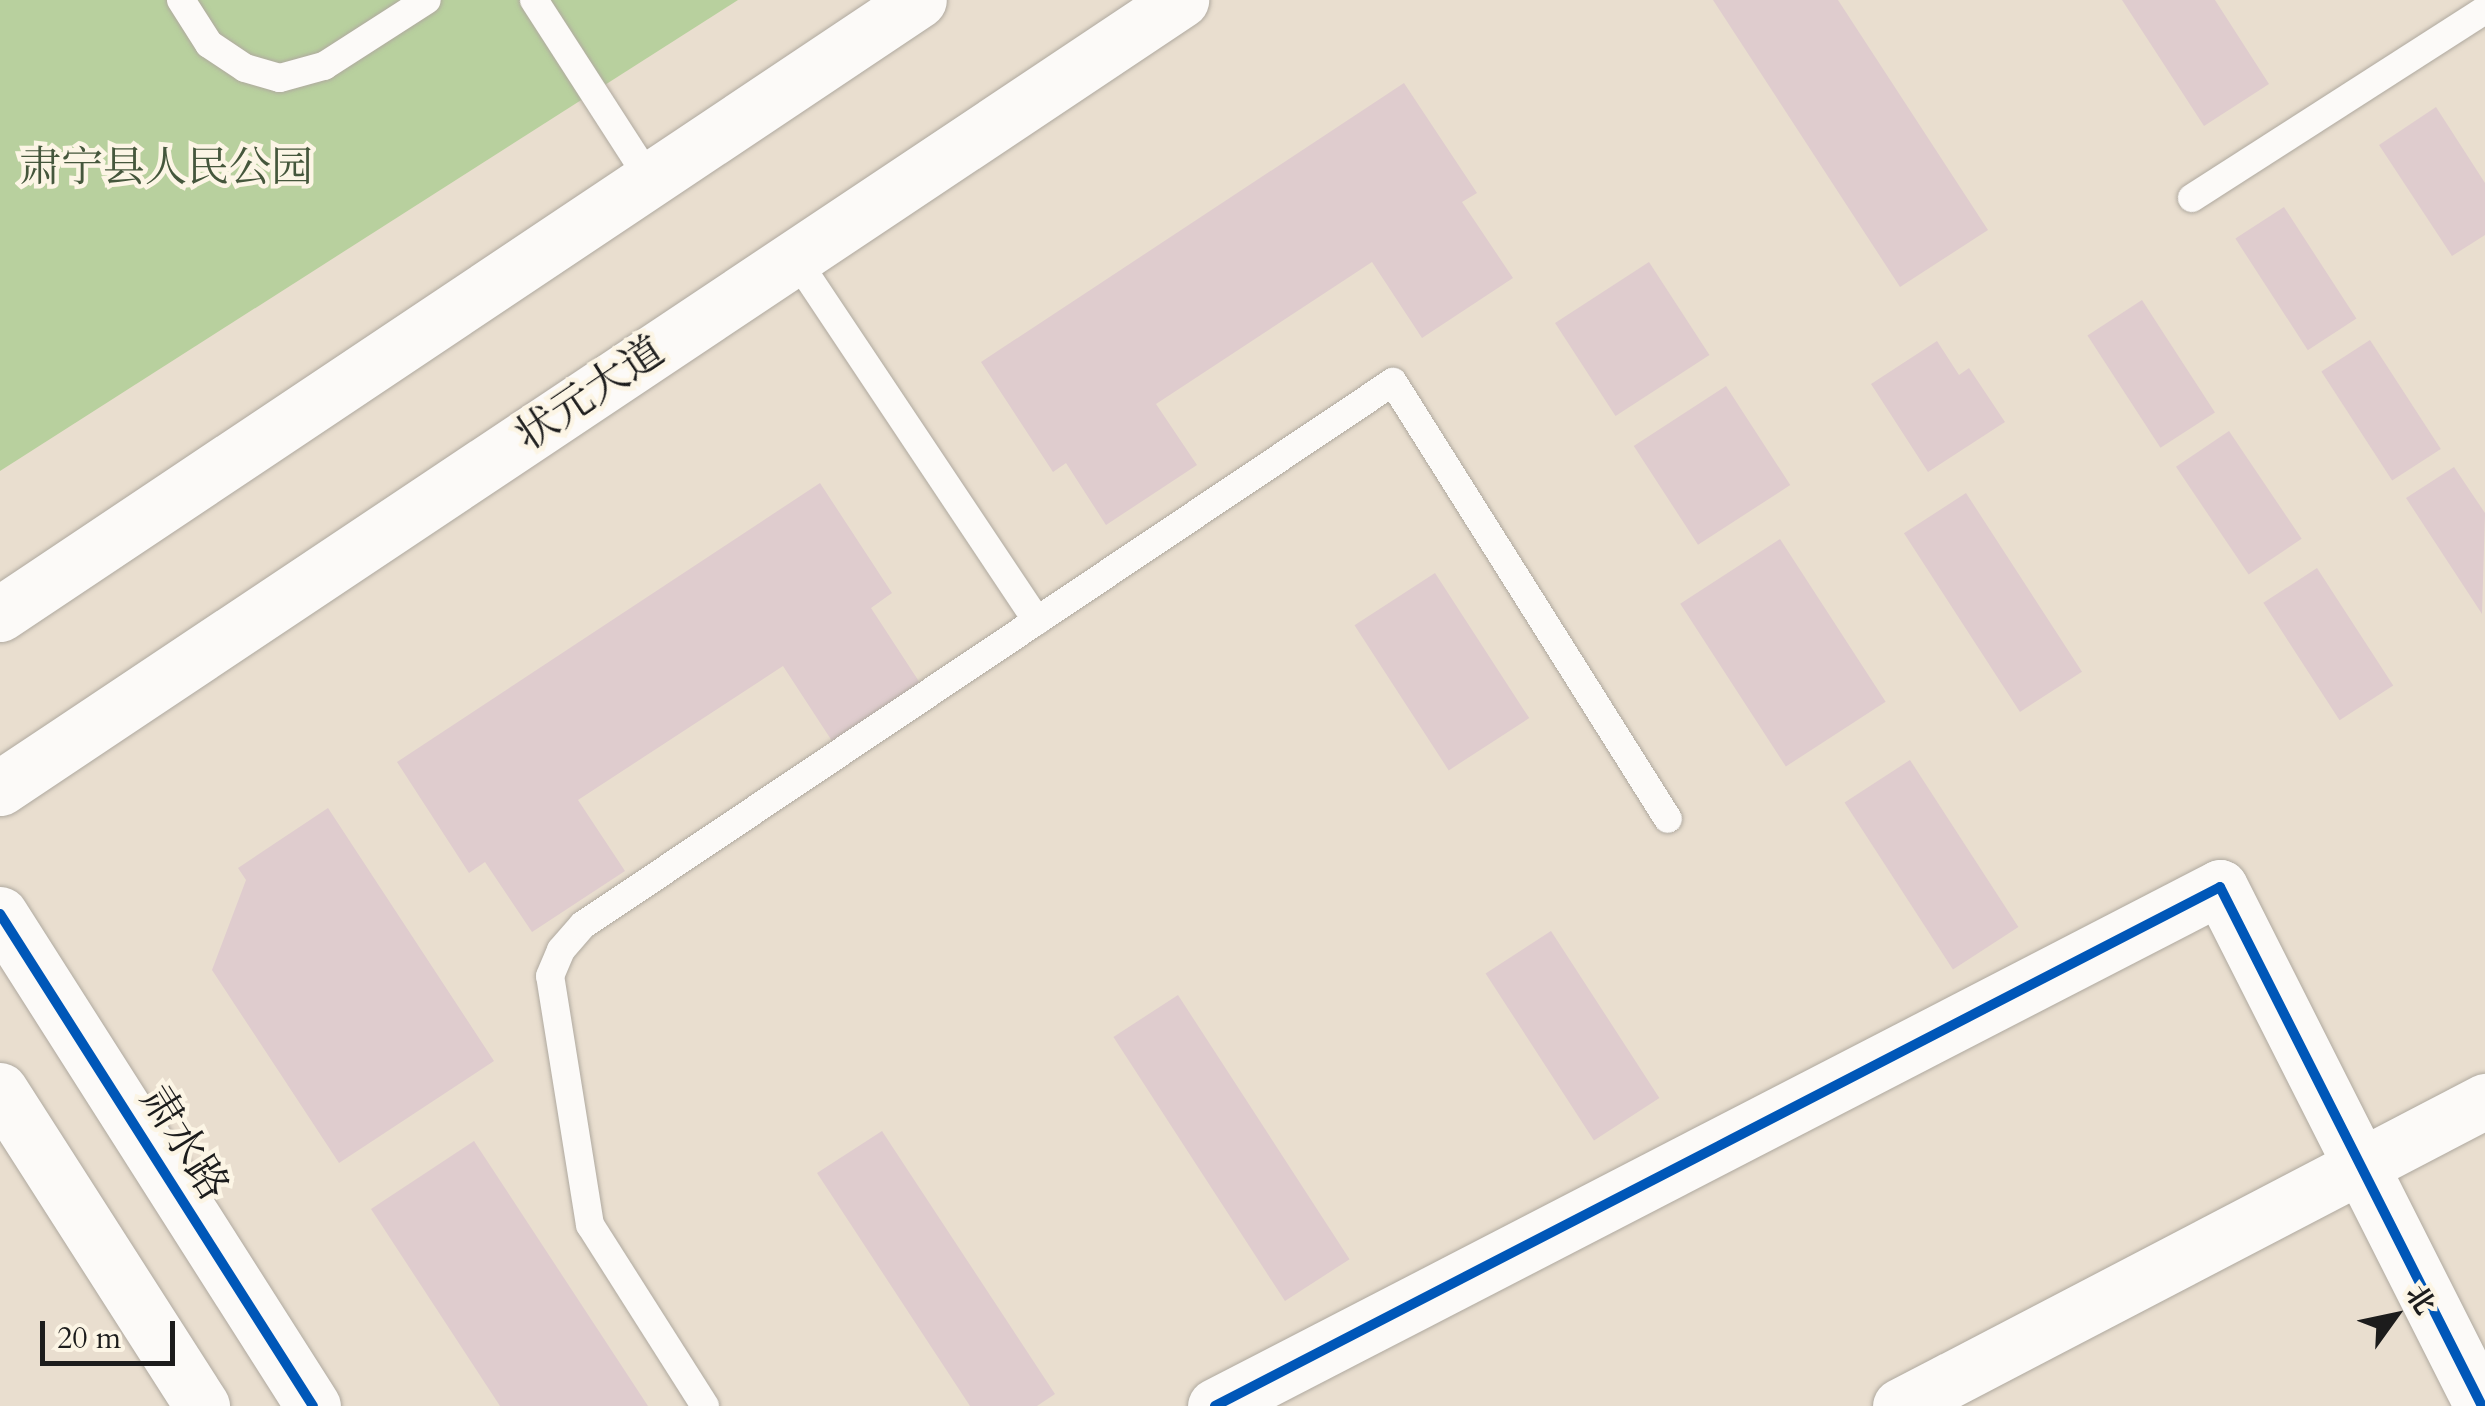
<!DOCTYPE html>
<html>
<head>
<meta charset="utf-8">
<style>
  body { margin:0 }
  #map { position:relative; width:2485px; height:1406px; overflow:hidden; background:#e9decf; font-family:Cardo,"Noto Serif SC",serif }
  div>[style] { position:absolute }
  .green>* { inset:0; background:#b8d09e }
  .building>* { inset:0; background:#dfccce; transform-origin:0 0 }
  .roads { filter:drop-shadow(0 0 2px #afa99f) drop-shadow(0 0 2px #afa99f) }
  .service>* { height:28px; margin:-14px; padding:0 14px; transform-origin:14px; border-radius:14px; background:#fcfaf8 }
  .minor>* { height:55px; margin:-27.5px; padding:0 27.5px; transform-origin:27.5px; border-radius:27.5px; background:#fcfaf8 }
  .tertiary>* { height:55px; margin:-27.5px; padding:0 27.5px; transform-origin:27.5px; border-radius:27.5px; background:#fcfaf8 }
  .secondary>* { height:55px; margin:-27.5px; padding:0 27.5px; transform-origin:27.5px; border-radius:27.5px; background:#fcfaf8 }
  .cycleway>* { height:10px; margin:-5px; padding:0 5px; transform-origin:5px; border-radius:5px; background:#0057b8 }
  span { translate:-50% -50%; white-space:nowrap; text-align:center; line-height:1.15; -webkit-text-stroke:9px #fcf5e5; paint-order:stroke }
  .park-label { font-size:42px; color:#45573c }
  .street-label { font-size:42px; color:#1c1c1c }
  .north { position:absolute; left:2345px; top:1266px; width:100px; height:100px; -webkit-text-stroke:8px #fcf5e5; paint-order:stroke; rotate:57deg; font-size:28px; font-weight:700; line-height:40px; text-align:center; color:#1c1c1c }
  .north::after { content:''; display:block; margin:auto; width:35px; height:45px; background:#1c1c1c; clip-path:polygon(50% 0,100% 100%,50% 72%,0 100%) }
  .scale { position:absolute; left:40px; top:1321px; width:135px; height:45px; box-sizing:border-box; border:5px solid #1c1c1c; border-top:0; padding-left:12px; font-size:30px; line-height:35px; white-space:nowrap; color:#1c1c1c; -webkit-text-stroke:8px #fcf5e5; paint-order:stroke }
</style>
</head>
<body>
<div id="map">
  <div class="green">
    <div style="clip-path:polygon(0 0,738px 0,0 471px)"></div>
  </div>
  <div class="building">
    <div style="clip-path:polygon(1713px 0,1838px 0,1988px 230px,1900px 287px)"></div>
    <div style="clip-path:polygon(2122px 0,2215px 0,2269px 84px,2204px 126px)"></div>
    <div style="clip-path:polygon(1404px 83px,1477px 193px,1462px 202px,1513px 278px,1422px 338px,1372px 262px,1156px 404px,1197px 465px,1106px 525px,1066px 463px,1053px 472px,981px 362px)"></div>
    <div style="clip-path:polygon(2436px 107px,2485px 183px,2485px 235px,2452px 256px,2379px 145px)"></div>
    <div style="left:2284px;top:207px;width:133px;height:58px;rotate:57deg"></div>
    <div style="left:1649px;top:262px;width:111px;height:112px;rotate:57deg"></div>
    <div style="left:2142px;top:300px;width:134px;height:65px;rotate:57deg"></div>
    <div style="left:2370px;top:340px;width:130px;height:58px;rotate:57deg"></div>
    <div style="clip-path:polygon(1937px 341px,1959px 375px,1969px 368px,2005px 422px,1928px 472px,1871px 384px)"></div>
    <div style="left:1726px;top:386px;width:118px;height:110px;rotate:57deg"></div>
    <div style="left:2229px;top:431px;width:130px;height:64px;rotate:56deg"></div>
    <div style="clip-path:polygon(2454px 467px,2485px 513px,2482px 614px,2406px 498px)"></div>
    <div style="clip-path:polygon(820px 483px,892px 593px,871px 608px,920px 683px,832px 741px,783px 666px,578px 800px,625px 871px,532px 932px,485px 862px,469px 873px,397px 762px)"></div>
    <div style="left:1966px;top:493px;width:213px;height:74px;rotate:57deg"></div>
    <div style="left:1780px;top:539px;width:194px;height:119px;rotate:57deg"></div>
    <div style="left:2317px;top:568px;width:140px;height:64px;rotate:57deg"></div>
    <div style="left:1435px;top:573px;width:173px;height:96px;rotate:57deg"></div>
    <div style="left:1910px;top:760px;width:199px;height:78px;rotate:57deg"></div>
    <div style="clip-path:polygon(328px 808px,494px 1061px,339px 1163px,212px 970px,246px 880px,238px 868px)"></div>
    <div style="left:1551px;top:931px;width:199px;height:78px;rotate:57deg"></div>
    <div style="left:1178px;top:995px;width:315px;height:77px;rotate:57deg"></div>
    <div style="clip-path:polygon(882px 1131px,1055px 1394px,1037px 1406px,970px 1406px,817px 1173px)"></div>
    <div style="clip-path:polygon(474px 1141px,648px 1406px,500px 1406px,371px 1209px)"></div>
  </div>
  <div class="roads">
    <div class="service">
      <div style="left:181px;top:0;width:52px;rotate:57.5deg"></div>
      <div style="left:209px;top:44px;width:43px;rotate:33.7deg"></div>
      <div style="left:245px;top:68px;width:36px;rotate:16deg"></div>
      <div style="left:280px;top:78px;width:46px;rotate:-15.3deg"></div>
      <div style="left:324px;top:66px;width:122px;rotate:-32.7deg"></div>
      <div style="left:534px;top:0;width:214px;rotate:57.2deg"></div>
      <div style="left:2192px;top:198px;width:348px;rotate:-32.7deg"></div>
      <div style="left:795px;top:258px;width:436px;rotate:56.3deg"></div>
      <div style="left:705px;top:1406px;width:214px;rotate:-122.4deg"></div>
      <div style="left:590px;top:1225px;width:252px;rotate:-99.1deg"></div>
      <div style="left:550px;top:976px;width:28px;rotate:-67deg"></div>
      <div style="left:561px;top:950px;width:33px;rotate:-49deg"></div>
      <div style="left:583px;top:925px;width:975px;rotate:-33.84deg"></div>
      <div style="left:1393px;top:382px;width:516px;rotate:57.82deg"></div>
    </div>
    <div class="minor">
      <div style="left:1215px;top:1406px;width:1131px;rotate:-27.31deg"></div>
      <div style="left:2220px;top:887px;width:581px;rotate:63.21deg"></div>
      <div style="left:1900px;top:1406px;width:660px;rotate:-27.54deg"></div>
    </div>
    <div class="tertiary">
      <div style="left:0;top:914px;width:583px;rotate:57.54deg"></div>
      <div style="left:0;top:1090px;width:375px;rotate:57.4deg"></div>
    </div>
    <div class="secondary">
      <div style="left:0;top:614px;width:1105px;rotate:-33.75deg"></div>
      <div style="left:0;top:788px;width:1420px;rotate:-33.71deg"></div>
    </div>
  </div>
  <div class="cycleway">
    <div style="left:0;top:914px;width:583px;rotate:57.54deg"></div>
    <div style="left:1215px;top:1406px;width:1131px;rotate:-27.31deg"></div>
    <div style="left:2220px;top:887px;width:581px;rotate:63.21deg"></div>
  </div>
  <div class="park-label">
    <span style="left:166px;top:168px">肃宁县人民公园</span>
  </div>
  <div class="street-label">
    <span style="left:590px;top:394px;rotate:-34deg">状元大道</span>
    <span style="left:184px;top:1143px;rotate:58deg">肃水路</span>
  </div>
  <div class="north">北</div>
  <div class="scale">20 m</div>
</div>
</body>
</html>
